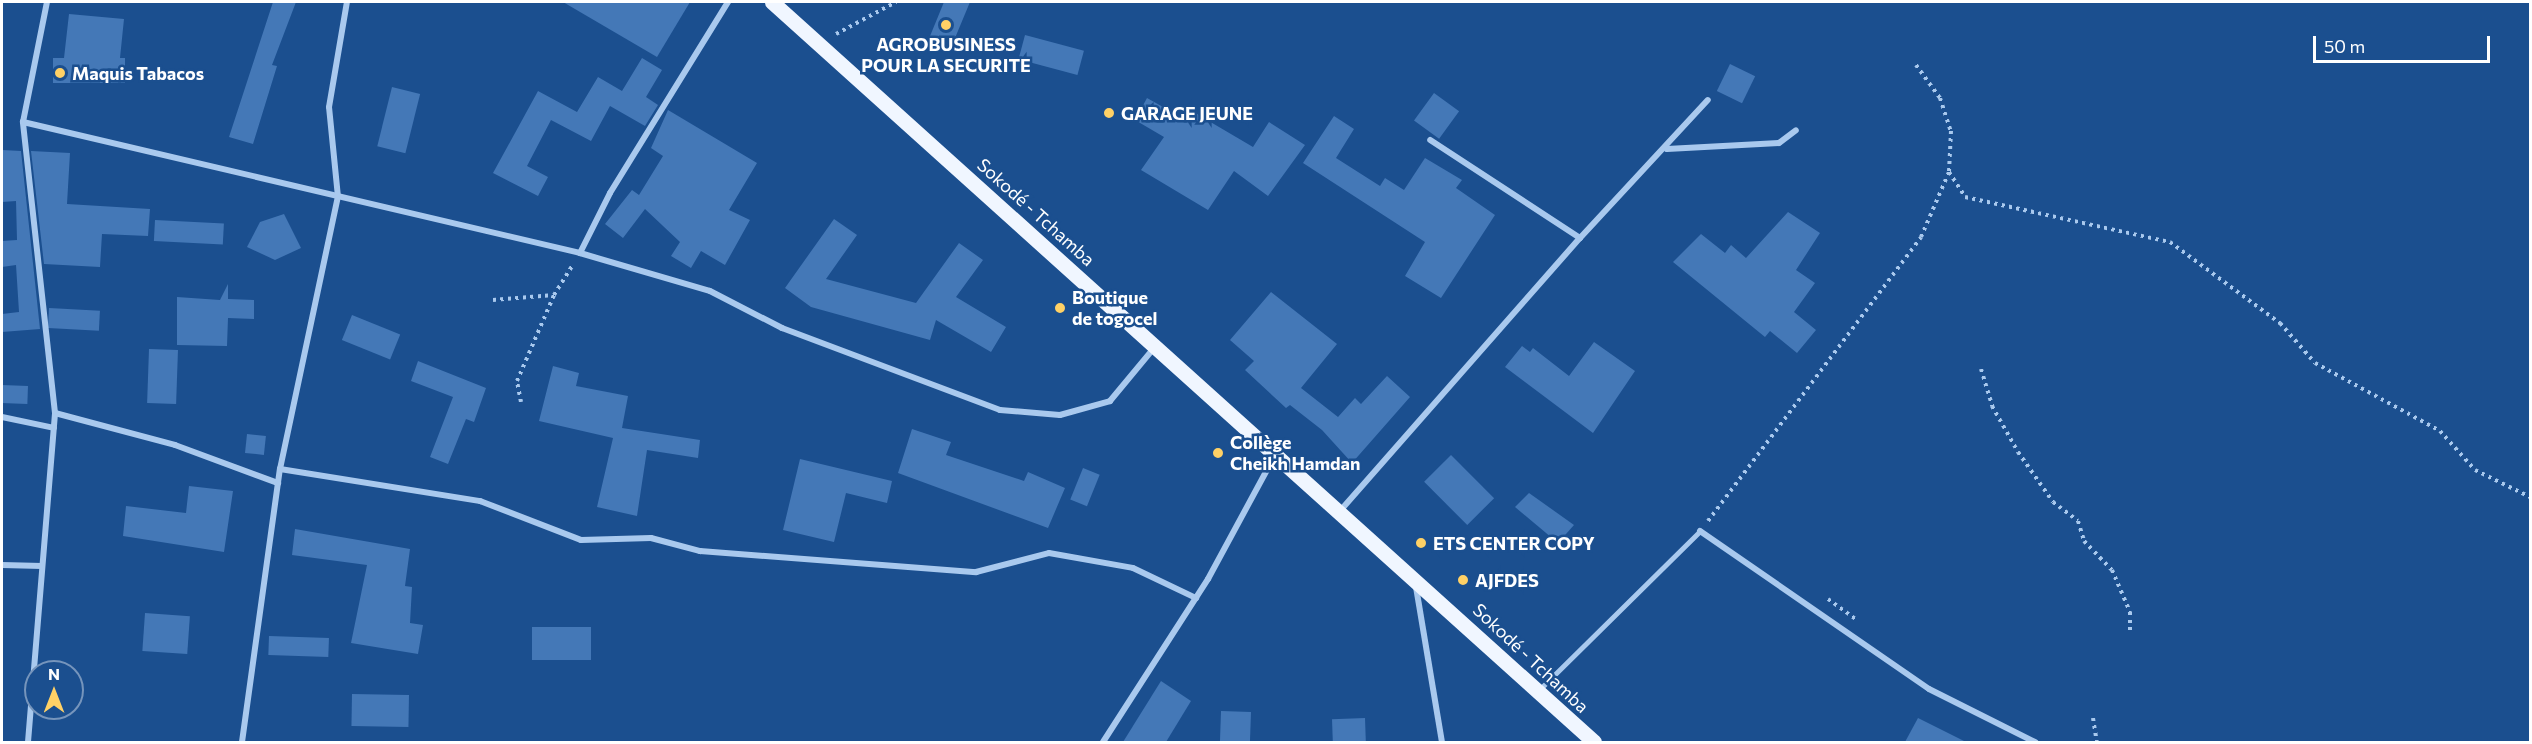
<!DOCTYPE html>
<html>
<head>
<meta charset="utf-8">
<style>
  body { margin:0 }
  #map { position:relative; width:2532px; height:744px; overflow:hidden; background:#1b4f8f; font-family:Commissioner,sans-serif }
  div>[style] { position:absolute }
  .building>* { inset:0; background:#4478b7; transform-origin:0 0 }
  .path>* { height:4px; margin-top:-2px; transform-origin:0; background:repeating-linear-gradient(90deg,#a9c9ee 0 3px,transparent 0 7.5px) }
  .service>* { height:4.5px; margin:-2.25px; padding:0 2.25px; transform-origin:2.25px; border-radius:2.25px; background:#a9c9ee }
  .minor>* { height:6px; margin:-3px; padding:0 3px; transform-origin:3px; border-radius:3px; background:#a9c9ee }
  .primary>* { height:15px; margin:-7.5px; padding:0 7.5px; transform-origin:7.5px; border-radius:7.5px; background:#f0f6ff }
  .dots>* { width:16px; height:16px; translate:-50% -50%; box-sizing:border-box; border:3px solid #1b4f8f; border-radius:50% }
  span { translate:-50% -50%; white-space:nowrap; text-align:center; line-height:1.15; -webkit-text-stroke:5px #1b4f8f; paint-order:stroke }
  .poi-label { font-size:18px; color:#fff; font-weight:700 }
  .left { translate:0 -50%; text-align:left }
  .street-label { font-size:18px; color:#fff }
  .frame { position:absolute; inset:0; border:3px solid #fff; pointer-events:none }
  .north { position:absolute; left:24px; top:660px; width:60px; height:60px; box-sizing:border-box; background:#1b4f8f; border:2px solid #7695bc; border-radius:50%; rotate:0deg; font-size:16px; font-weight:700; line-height:24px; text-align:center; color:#fff }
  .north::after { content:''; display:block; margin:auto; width:21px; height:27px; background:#ffd166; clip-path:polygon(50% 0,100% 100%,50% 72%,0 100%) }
  .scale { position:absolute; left:2313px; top:36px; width:177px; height:27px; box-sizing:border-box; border:3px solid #fff; border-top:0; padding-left:8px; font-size:18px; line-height:21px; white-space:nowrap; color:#fff; -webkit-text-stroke:4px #1b4f8f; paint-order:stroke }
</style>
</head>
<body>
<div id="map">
  <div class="building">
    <div style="clip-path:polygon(273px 2px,296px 2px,272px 65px,277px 66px,253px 144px,229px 137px)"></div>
    <div style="clip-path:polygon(563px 2px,690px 2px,657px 57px)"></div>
    <div style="clip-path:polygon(944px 2px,970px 2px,950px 50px,928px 41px)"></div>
    <div style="clip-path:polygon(69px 14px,124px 19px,120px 58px,125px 58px,125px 83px,53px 83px,53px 58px,64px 58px)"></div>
    <div style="left:1025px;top:35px;width:61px;height:25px;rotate:15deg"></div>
    <div style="clip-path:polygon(642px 58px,662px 70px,646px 97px,658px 105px,645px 126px,610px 106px,591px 141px,551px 120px,527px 166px,548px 177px,538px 196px,493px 173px,538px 91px,577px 112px,598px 77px,622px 91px)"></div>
    <div style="left:1730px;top:64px;width:28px;height:30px;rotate:26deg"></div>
    <div style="left:392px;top:87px;width:29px;height:61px;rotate:14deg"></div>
    <div style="left:1434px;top:93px;width:31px;height:34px;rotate:36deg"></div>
    <div style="clip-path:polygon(1147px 98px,1179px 116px,1185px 107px,1253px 147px,1269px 122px,1305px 145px,1268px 196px,1234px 171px,1208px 210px,1141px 170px,1164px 137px,1135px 120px)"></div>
    <div style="clip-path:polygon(668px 110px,757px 163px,729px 210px,750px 220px,725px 265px,701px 251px,691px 268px,671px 256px,680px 242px,645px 209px,623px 238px,605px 224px,632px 190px,639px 195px,663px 156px,651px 148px)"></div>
    <div style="clip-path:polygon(1334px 116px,1354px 129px,1336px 158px,1380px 186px,1385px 178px,1404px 190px,1425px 158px,1462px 180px,1456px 188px,1495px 215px,1441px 298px,1405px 276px,1425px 242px,1303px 163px)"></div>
    <div style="clip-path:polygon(2px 150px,21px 151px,40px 329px,2px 332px,2px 314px,19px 312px,16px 265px,2px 267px,2px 241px,17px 240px,16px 201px,2px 202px)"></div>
    <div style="clip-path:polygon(31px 151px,70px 153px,67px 204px,150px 209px,148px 236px,102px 234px,100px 267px,44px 264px)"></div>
    <div style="clip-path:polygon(1788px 212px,1820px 233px,1796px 270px,1815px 283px,1794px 312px,1816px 330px,1797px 353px,1770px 331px,1765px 337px,1673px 262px,1701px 234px,1725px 253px,1731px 245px,1746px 258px)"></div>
    <div style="clip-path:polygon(284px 214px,301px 248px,275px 260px,247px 247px,260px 222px)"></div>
    <div style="clip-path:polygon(834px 219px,857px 235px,826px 279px,916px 303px,959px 243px,983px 260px,956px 297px,1006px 327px,991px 352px,936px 320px,930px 340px,811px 307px,785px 288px)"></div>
    <div style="left:155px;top:220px;width:69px;height:21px;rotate:3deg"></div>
    <div style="clip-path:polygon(228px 284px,228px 299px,254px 300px,254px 319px,228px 318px,227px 346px,177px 345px,177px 297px,220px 300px)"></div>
    <div style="clip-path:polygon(1271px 292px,1337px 344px,1301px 388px,1338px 417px,1355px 398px,1361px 404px,1387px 376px,1410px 397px,1352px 463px,1322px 430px,1290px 405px,1286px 408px,1245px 370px,1254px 361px,1230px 340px)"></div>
    <div style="left:49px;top:308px;width:51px;height:20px;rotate:3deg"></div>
    <div style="left:352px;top:315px;width:52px;height:27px;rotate:22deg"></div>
    <div style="clip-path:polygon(1594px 342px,1635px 371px,1593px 433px,1505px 367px,1522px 346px,1530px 352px,1533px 348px,1569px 376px)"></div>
    <div style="left:149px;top:349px;width:29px;height:54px;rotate:2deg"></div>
    <div style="clip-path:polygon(418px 361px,486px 388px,474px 422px,466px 419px,448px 464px,430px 457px,453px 397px,411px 381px)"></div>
    <div style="clip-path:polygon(553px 366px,579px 373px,576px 386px,628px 396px,622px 428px,700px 440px,698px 458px,647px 450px,637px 516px,597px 507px,613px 438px,539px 421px)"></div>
    <div style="left:2px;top:385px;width:26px;height:18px;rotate:2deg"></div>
    <div style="clip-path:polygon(912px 429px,951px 442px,946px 455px,1024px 481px,1028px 472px,1065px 488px,1048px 528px,898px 473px)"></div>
    <div style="left:247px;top:434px;width:19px;height:19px;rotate:6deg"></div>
    <div style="left:1451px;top:455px;width:61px;height:38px;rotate:45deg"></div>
    <div style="clip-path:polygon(800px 459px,892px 481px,887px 503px,846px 493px,834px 542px,783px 530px)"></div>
    <div style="left:1083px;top:468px;width:18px;height:34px;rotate:22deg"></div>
    <div style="clip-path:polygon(189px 486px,233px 491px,224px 552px,123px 536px,126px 506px,186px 513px)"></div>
    <div style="clip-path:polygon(1529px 493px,1574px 525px,1558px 543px,1515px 507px)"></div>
    <div style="clip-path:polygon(295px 529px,410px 549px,405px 586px,412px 587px,410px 623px,423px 625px,418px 654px,351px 643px,367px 565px,292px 555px)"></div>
    <div style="left:145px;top:613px;width:45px;height:38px;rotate:4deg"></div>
    <div style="left:532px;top:627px;width:59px;height:33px"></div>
    <div style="left:269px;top:636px;width:60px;height:19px;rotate:2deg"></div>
    <div style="clip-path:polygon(1161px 681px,1191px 701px,1166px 742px,1123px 742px)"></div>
    <div style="left:352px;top:694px;width:57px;height:32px;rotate:1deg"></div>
    <div style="left:1251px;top:712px;width:30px;height:30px;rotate:92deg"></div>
    <div style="left:1365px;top:718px;width:23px;height:33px;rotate:88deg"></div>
    <div style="clip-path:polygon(1918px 718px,1966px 742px,1905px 742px)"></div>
  </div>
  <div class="path">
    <div style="left:836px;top:34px;width:68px;rotate:-28.1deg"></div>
    <div style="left:1916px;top:65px;width:41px;rotate:54deg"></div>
    <div style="left:1940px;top:98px;width:35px;rotate:72deg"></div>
    <div style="left:1951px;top:131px;width:41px;rotate:92.8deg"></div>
    <div style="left:1949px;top:172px;width:30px;rotate:57deg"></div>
    <div style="left:1965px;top:197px;width:210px;rotate:12.4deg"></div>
    <div style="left:2170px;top:242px;width:137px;rotate:36.4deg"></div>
    <div style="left:2280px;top:323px;width:53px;rotate:48.8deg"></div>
    <div style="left:2315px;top:363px;width:142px;rotate:28.5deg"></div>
    <div style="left:2440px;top:431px;width:52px;rotate:48.1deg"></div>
    <div style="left:2475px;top:470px;width:61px;rotate:26.1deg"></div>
    <div style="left:493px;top:300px;width:61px;rotate:-4.7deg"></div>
    <div style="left:554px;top:295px;width:34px;rotate:-58deg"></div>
    <div style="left:1981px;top:369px;width:39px;rotate:73deg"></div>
    <div style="left:1992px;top:406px;width:53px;rotate:60.5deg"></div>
    <div style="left:2018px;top:452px;width:61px;rotate:55deg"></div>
    <div style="left:2053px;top:502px;width:31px;rotate:37deg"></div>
    <div style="left:2078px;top:521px;width:21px;rotate:73deg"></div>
    <div style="left:2084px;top:541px;width:40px;rotate:46deg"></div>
    <div style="left:2112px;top:570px;width:46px;rotate:66.8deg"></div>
    <div style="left:2130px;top:612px;width:18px;rotate:90deg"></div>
    <div style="left:521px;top:402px;width:21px;rotate:-101deg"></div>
    <div style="left:517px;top:381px;width:94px;rotate:-66.7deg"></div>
    <div style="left:1708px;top:521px;width:355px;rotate:-53.1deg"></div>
    <div style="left:1921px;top:237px;width:71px;rotate:-66.7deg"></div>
    <div style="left:1828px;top:599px;width:37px;rotate:36deg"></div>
    <div style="left:2093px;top:718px;width:24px;rotate:81deg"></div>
  </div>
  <div class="service">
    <div style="left:1540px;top:689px;width:225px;rotate:-44.6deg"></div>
  </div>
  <div class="minor">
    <div style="left:23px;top:122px;width:572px;rotate:13.23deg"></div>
    <div style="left:580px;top:253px;width:135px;rotate:16.3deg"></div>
    <div style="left:710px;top:291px;width:81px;rotate:27.2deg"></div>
    <div style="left:782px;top:328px;width:233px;rotate:20.6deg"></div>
    <div style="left:1000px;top:410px;width:60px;rotate:4.8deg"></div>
    <div style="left:1060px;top:415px;width:52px;rotate:-15.6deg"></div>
    <div style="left:1110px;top:401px;width:69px;rotate:-50.3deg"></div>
    <div style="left:1667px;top:149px;width:112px;rotate:-3.1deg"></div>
    <div style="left:1779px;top:143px;width:21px;rotate:-37deg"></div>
    <div style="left:1580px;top:238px;width:188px;rotate:-47.2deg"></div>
    <div style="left:580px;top:253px;width:67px;rotate:-63.4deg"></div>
    <div style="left:610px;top:193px;width:225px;rotate:-58.3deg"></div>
    <div style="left:55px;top:413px;width:124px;rotate:14.9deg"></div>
    <div style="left:175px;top:445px;width:110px;rotate:20.3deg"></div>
    <div style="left:2px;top:417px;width:53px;rotate:11.9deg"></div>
    <div style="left:280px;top:469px;width:203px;rotate:9.1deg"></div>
    <div style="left:480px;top:501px;width:108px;rotate:21.1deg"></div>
    <div style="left:581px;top:540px;width:70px;rotate:-1.6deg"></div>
    <div style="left:651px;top:538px;width:51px;rotate:14.9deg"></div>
    <div style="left:700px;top:551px;width:277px;rotate:4.4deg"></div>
    <div style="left:976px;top:572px;width:75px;rotate:-14.6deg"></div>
    <div style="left:1049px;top:553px;width:85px;rotate:10.1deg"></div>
    <div style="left:1133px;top:568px;width:70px;rotate:25.5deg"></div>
    <div style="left:1340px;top:511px;width:363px;rotate:-48.7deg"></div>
    <div style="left:1580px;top:238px;width:179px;rotate:-146.8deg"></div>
    <div style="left:1700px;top:531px;width:278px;rotate:34.6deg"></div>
    <div style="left:1929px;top:689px;width:119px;rotate:26.6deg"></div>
    <div style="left:2px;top:565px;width:40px;rotate:1.4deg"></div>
    <div style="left:1416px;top:587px;width:157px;rotate:80.5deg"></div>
    <div style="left:28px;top:742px;width:330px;rotate:-85.3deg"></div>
    <div style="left:55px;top:413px;width:293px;rotate:-96.3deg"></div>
    <div style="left:23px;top:122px;width:122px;rotate:-78.7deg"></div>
    <div style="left:242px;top:742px;width:276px;rotate:-82.1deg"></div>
    <div style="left:280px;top:469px;width:278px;rotate:-78deg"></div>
    <div style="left:338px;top:197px;width:90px;rotate:-95.7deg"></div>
    <div style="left:329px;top:107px;width:107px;rotate:-80.3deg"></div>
    <div style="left:1103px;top:742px;width:194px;rotate:-57.2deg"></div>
    <div style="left:1208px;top:579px;width:141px;rotate:-61.6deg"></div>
  </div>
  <div class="primary">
    <div style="left:772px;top:2px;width:1106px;rotate:41.99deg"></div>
  </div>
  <div class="dots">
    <div style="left:946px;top:25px;background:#ffd166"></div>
    <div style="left:60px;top:73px;background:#ffd166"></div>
    <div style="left:1109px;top:113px;background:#ffd166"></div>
    <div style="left:1060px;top:308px;background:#ffd166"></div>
    <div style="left:1218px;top:453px;background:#ffd166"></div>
    <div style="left:1421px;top:543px;background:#ffd166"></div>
    <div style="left:1463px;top:580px;background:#ffd166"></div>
  </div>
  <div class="poi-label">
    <span style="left:946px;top:55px">AGROBUSINESS<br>POUR LA SECURITE</span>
    <span class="left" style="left:72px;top:73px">Maquis Tabacos</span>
    <span class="left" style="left:1121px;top:113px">GARAGE JEUNE</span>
    <span class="left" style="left:1072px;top:308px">Boutique<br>de togocel</span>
    <span class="left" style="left:1230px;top:453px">Collège<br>Cheikh Hamdan</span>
    <span class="left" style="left:1433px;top:543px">ETS CENTER COPY</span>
    <span class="left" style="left:1475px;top:580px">AJFDES</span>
  </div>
  <div class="street-label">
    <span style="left:1036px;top:212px;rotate:42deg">Sokodé - Tchamba</span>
    <span style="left:1531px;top:658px;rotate:43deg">Sokodé - Tchamba</span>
  </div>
  <div class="frame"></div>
  <div class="north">N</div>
  <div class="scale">50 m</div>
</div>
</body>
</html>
